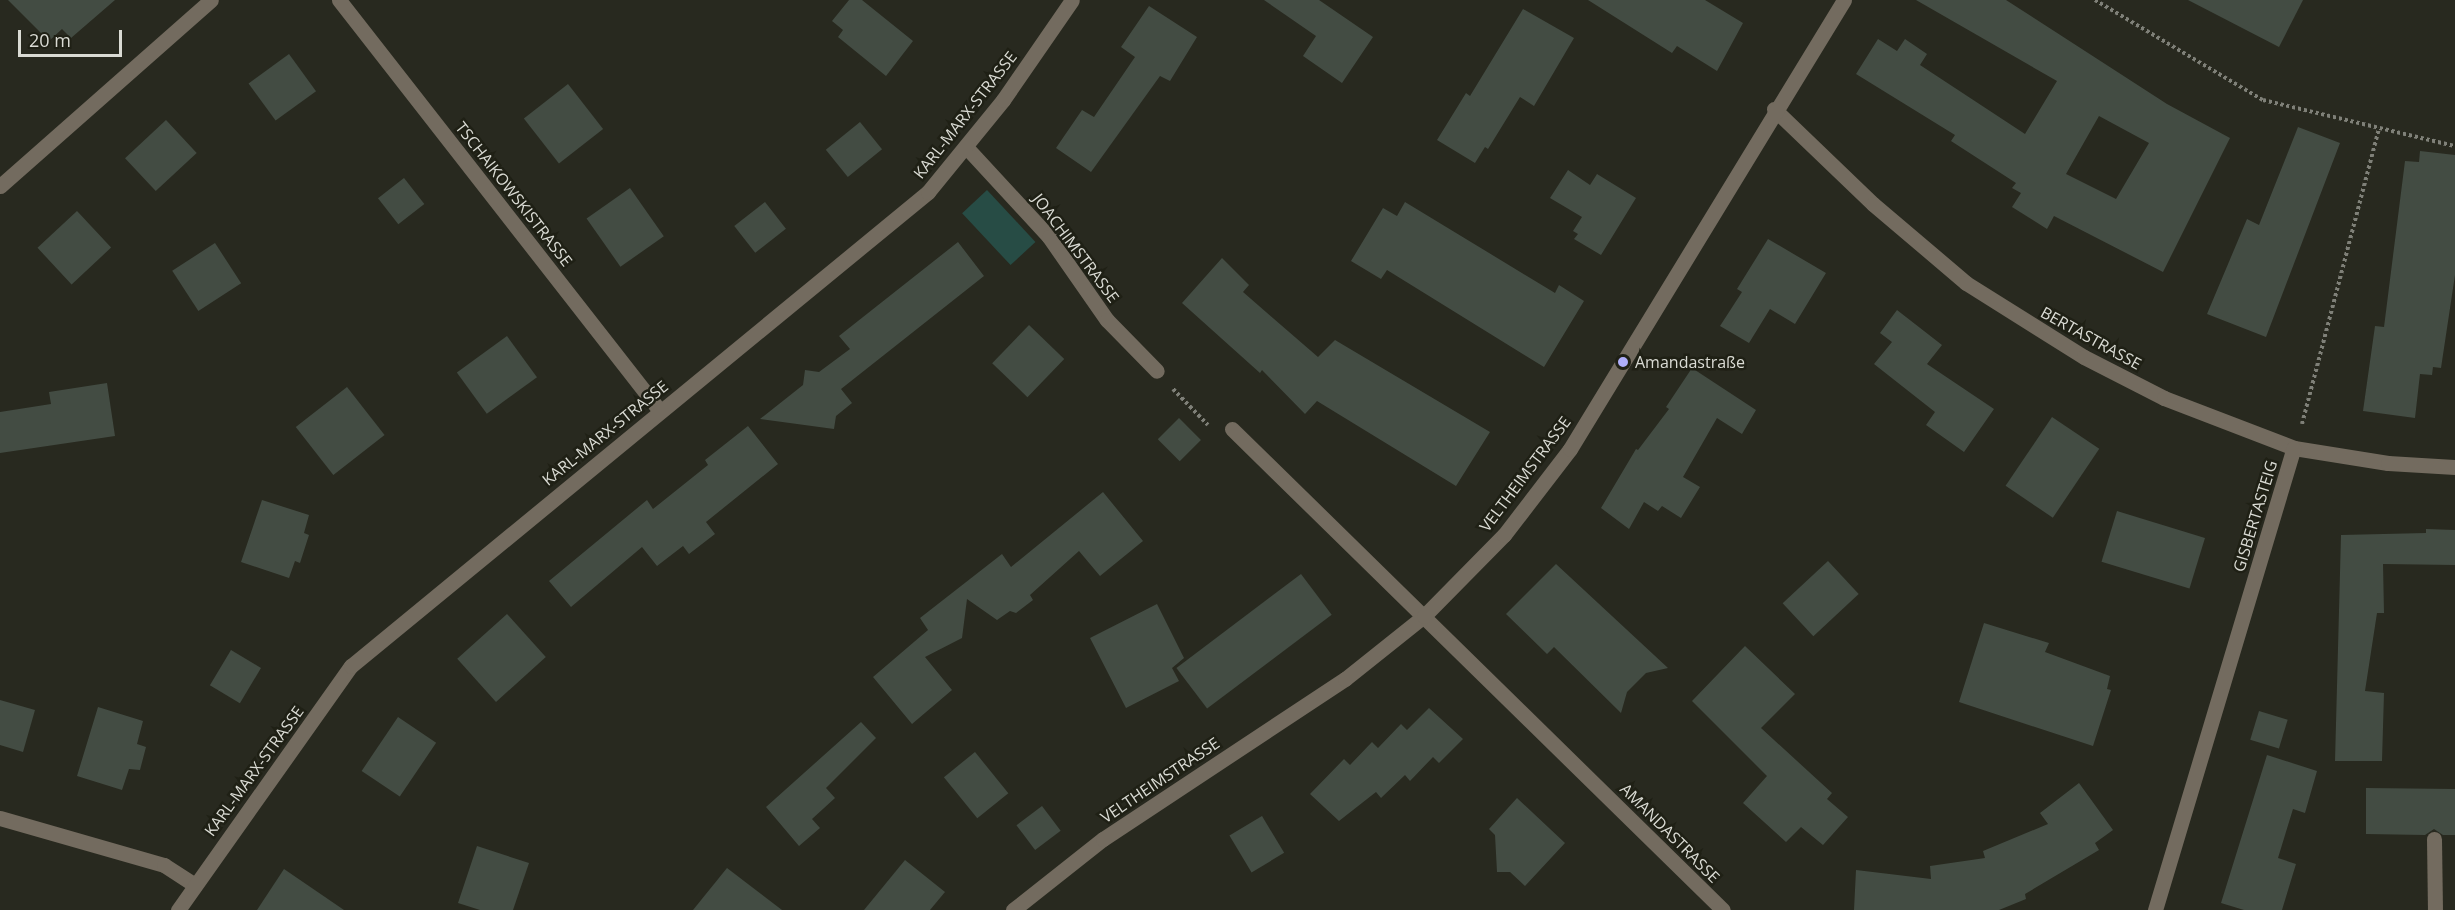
<!DOCTYPE html>
<html>
<head>
<meta charset="utf-8">
<style>
  body { margin:0 }
  #map { position:relative; width:2455px; height:910px; overflow:hidden; background:#28291f; font-family:"Open Sans",sans-serif }
  div>[style] { position:absolute }
  .water>* { inset:0; background:#274c45; transform-origin:0 0 }
  .building>* { inset:0; background:#434c43; transform-origin:0 0 }
  .path>* { height:4px; margin-top:-2px; transform-origin:0; background:repeating-linear-gradient(90deg,#7f8078 0 3px,transparent 0 6px) }
  .minor>* { height:15px; margin:-7.5px; padding:0 7.5px; transform-origin:7.5px; border-radius:7.5px; background:#736b5f }
  .dots>* { width:16px; height:16px; translate:-50% -50%; box-sizing:border-box; border:3px solid #1f2015; border-radius:50% }
  span { translate:-50% -50%; white-space:nowrap; text-align:center; line-height:1.15; -webkit-text-stroke:5px #1f2015; paint-order:stroke }
  .street-label { font-size:16px; color:#dadbd4 }
  .poi-label { font-size:16px; color:#dadbd4 }
  .left { translate:0 -50%; text-align:left }
  .scale { position:absolute; left:18px; top:30px; width:104px; height:27px; box-sizing:border-box; border:3px solid #dadbd4; border-top:0; padding-left:8px; font-size:18px; line-height:21px; white-space:nowrap; color:#dadbd4; -webkit-text-stroke:4px #1f2015; paint-order:stroke }
</style>
</head>
<body>
<div id="map">
  <div class="water">
    <div style="left:987px;top:190px;width:71px;height:34px;rotate:47deg"></div>
  </div>
  <div class="building">
    <div style="clip-path:polygon(8px 0,115px 0,71px 38px,62px 29px,49px 41px)"></div>
    <div style="clip-path:polygon(849px 0,862px 0,913px 41px,886px 76px,838px 37px,843px 30px,832px 21px)"></div>
    <div style="clip-path:polygon(1264px 0,1319px 0,1373px 37px,1342px 83px,1303px 56px,1316px 36px)"></div>
    <div style="clip-path:polygon(1588px 0,1705px 0,1743px 23px,1717px 71px,1677px 46px,1672px 53px)"></div>
    <div style="clip-path:polygon(evenodd,1916px 0,2006px 0,2167px 104px,2230px 138px,2163px 272px,2054px 216px,2047px 229px,2012px 207px,2021px 193px,2012px 188px,2016px 183px,1951px 141px,1955px 135px,1856px 74px,1878px 39px,1897px 51px,1905px 39px,1927px 54px,1920px 65px,2025px 134px,2057px 81px,1916px 0,2099px 116px,2149px 143px,2116px 199px,2066px 174px,2099px 116px)"></div>
    <div style="clip-path:polygon(2188px 0,2303px 0,2279px 47px)"></div>
    <div style="clip-path:polygon(1149px 6px,1197px 37px,1170px 81px,1160px 76px,1091px 172px,1056px 148px,1082px 110px,1094px 117px,1135px 57px,1121px 47px)"></div>
    <div style="clip-path:polygon(1523px 9px,1574px 38px,1534px 106px,1520px 97px,1488px 149px,1485px 147px,1475px 163px,1437px 140px,1466px 93px,1470px 96px)"></div>
    <div style="left:289px;top:54px;width:46px;height:50px;rotate:54deg"></div>
    <div style="left:568px;top:84px;width:57px;height:56px;rotate:52deg"></div>
    <div style="left:166px;top:120px;width:45px;height:56px;rotate:47deg"></div>
    <div style="left:860px;top:122px;width:35px;height:44px;rotate:51deg"></div>
    <div style="clip-path:polygon(2298px 127px,2340px 143px,2266px 337px,2207px 314px,2247px 219px,2259px 225px)"></div>
    <div style="clip-path:polygon(2420px 151px,2455px 155px,2455px 275px,2441px 368px,2433px 367px,2432px 375px,2420px 374px,2415px 418px,2363px 411px,2375px 326px,2384px 327px,2405px 161px,2419px 162px)"></div>
    <div style="clip-path:polygon(1568px 170px,1590px 185px,1597px 174px,1636px 198px,1601px 255px,1574px 239px,1578px 234px,1573px 231px,1582px 217px,1550px 198px)"></div>
    <div style="left:404px;top:178px;width:33px;height:33px;rotate:52deg"></div>
    <div style="left:630px;top:188px;width:59px;height:53px;rotate:55deg"></div>
    <div style="left:765px;top:202px;width:34px;height:39px;rotate:52deg"></div>
    <div style="clip-path:polygon(1405px 202px,1555px 293px,1559px 285px,1584px 301px,1544px 367px,1387px 270px,1381px 279px,1351px 261px,1383px 208px,1397px 216px)"></div>
    <div style="left:77px;top:211px;width:50px;height:54px;rotate:47deg"></div>
    <div style="clip-path:polygon(1768px 239px,1826px 273px,1795px 324px,1770px 309px,1749px 343px,1720px 326px,1742px 292px,1737px 289px)"></div>
    <div style="clip-path:polygon(958px 242px,984px 276px,841px 389px,852px 403px,836px 416px,834px 429px,760px 419px,803px 385px,805px 370px,819px 372px,850px 349px,839px 336px)"></div>
    <div style="left:215px;top:243px;width:48px;height:51px;rotate:57deg"></div>
    <div style="clip-path:polygon(1222px 258px,1249px 285px,1243px 292px,1318px 357px,1335px 340px,1490px 432px,1456px 486px,1317px 401px,1305px 414px,1262px 370px,1260px 373px,1182px 303px)"></div>
    <div style="clip-path:polygon(1897px 310px,1942px 345px,1927px 364px,1994px 409px,1964px 452px,1926px 425px,1935px 412px,1874px 364px,1892px 342px,1880px 333px)"></div>
    <div style="left:1029px;top:325px;width:49px;height:53px;rotate:44deg"></div>
    <div style="left:507px;top:336px;width:51px;height:62px;rotate:54deg"></div>
    <div style="clip-path:polygon(1692px 368px,1756px 410px,1742px 434px,1717px 418px,1683px 477px,1700px 487px,1681px 518px,1662px 506px,1658px 511px,1644px 502px,1629px 529px,1601px 508px,1636px 449px,1638px 450px,1669px 409px,1666px 407px)"></div>
    <div style="clip-path:polygon(107px 383px,115px 436px,0 453px,0 412px,51px 404px,49px 392px)"></div>
    <div style="left:347px;top:387px;width:61px;height:65px;rotate:52deg"></div>
    <div style="left:2052px;top:417px;width:57px;height:83px;rotate:34deg"></div>
    <div style="left:1179px;top:418px;width:31px;height:30px;rotate:45deg"></div>
    <div style="clip-path:polygon(748px 426px,778px 464px,706px 522px,715px 534px,689px 554px,683px 546px,657px 566px,642px 547px,571px 607px,549px 581px,647px 500px,653px 509px,708px 465px,705px 460px)"></div>
    <div style="clip-path:polygon(1103px 492px,1143px 541px,1100px 576px,1079px 551px,1030px 595px,1033px 600px,1016px 613px,1010px 611px,997px 620px,967px 599px,962px 638px,925px 657px,952px 690px,912px 724px,873px 677px,928px 630px,920px 618px,1002px 554px,1011px 567px)"></div>
    <div style="clip-path:polygon(262px 500px,309px 515px,304px 533px,309px 535px,300px 563px,295px 561px,289px 578px,241px 562px)"></div>
    <div style="left:2117px;top:511px;width:92px;height:53px;rotate:17deg"></div>
    <div style="clip-path:polygon(2426px 529px,2455px 530px,2455px 565px,2383px 564px,2384px 613px,2377px 613px,2365px 691px,2384px 693px,2382px 761px,2335px 761px,2341px 535px,2426px 533px)"></div>
    <div style="left:1828px;top:561px;width:45px;height:62px;rotate:47deg"></div>
    <div style="clip-path:polygon(1556px 564px,1668px 668px,1646px 673px,1627px 692px,1621px 713px,1554px 647px,1547px 654px,1506px 614px)"></div>
    <div style="left:1301px;top:574px;width:51px;height:156px;rotate:53deg"></div>
    <div style="clip-path:polygon(1157px 604px,1184px 658px,1172px 668px,1179px 681px,1126px 708px,1090px 638px)"></div>
    <div style="left:507px;top:614px;width:58px;height:67px;rotate:48deg"></div>
    <div style="clip-path:polygon(1984px 623px,2049px 643px,2045px 652px,2110px 676px,2107px 689px,2111px 690px,2093px 746px,1959px 702px)"></div>
    <div style="clip-path:polygon(1745px 646px,1795px 694px,1761px 728px,1832px 793px,1827px 799px,1848px 817px,1823px 845px,1801px 827px,1786px 842px,1743px 803px,1767px 776px,1692px 701px)"></div>
    <div style="left:231px;top:650px;width:35px;height:41px;rotate:31deg"></div>
    <div style="clip-path:polygon(0 700px,35px 710px,23px 752px,0 745px)"></div>
    <div style="clip-path:polygon(98px 707px,143px 721px,137px 744px,146px 747px,140px 770px,129px 769px,122px 790px,77px 776px)"></div>
    <div style="clip-path:polygon(1429px 708px,1463px 739px,1439px 763px,1433px 757px,1410px 781px,1405px 775px,1381px 798px,1376px 792px,1339px 821px,1310px 794px,1344px 759px,1350px 765px,1372px 742px,1378px 748px,1401px 724px,1407px 730px)"></div>
    <div style="left:2259px;top:711px;width:30px;height:30px;rotate:17deg"></div>
    <div style="left:398px;top:717px;width:46px;height:65px;rotate:34deg"></div>
    <div style="clip-path:polygon(861px 722px,876px 738px,826px 788px,835px 798px,812px 819px,820px 828px,799px 846px,766px 807px)"></div>
    <div style="left:975px;top:752px;width:53px;height:40px;rotate:51deg"></div>
    <div style="clip-path:polygon(2267px 755px,2317px 771px,2305px 813px,2293px 809px,2278px 858px,2296px 864px,2282px 910px,2244px 910px,2221px 903px)"></div>
    <div style="clip-path:polygon(2079px 783px,2113px 830px,2095px 843px,2099px 850px,2025px 894px,2026px 899px,1999px 910px,1854px 910px,1856px 870px,1931px 879px,1930px 866px,1985px 858px,1983px 851px,2048px 824px,2040px 813px)"></div>
    <div style="clip-path:polygon(2366px 788px,2455px 789px,2455px 835px,2443px 835px,2434px 829px,2425px 835px,2366px 834px)"></div>
    <div style="clip-path:polygon(1517px 798px,1565px 843px,1525px 886px,1510px 872px,1497px 872px,1495px 835px,1489px 829px)"></div>
    <div style="left:1042px;top:806px;width:31px;height:32px;rotate:53deg"></div>
    <div style="left:1262px;top:816px;width:43px;height:38px;rotate:59deg"></div>
    <div style="clip-path:polygon(477px 846px,529px 863px,513px 910px,480px 910px,458px 903px)"></div>
    <div style="clip-path:polygon(905px 860px,945px 892px,930px 910px,864px 910px)"></div>
    <div style="clip-path:polygon(727px 868px,782px 910px,693px 910px)"></div>
    <div style="clip-path:polygon(284px 869px,344px 910px,257px 910px)"></div>
  </div>
  <div class="path">
    <div style="left:2095px;top:0;width:196px;rotate:30.8deg"></div>
    <div style="left:2263px;top:100px;width:197px;rotate:13.5deg"></div>
    <div style="left:1173px;top:389px;width:50px;rotate:45.8deg"></div>
    <div style="left:2302px;top:424px;width:306px;rotate:-75.4deg"></div>
  </div>
  <div class="minor">
    <div style="left:339px;top:0;width:521px;rotate:52.01deg"></div>
    <div style="left:1774px;top:109px;width:137px;rotate:43.8deg"></div>
    <div style="left:1873px;top:204px;width:122px;rotate:40.3deg"></div>
    <div style="left:1966px;top:283px;width:139px;rotate:32.1deg"></div>
    <div style="left:2084px;top:357px;width:90px;rotate:27.1deg"></div>
    <div style="left:2164px;top:398px;width:139px;rotate:21deg"></div>
    <div style="left:2294px;top:448px;width:95px;rotate:9.1deg"></div>
    <div style="left:2388px;top:463px;width:67px;rotate:3.4deg"></div>
    <div style="left:967px;top:148px;width:121px;rotate:47.3deg"></div>
    <div style="left:1049px;top:237px;width:101px;rotate:55.1deg"></div>
    <div style="left:1107px;top:320px;width:71px;rotate:45.6deg"></div>
    <div style="left:0;top:186px;width:281px;rotate:-41.4deg"></div>
    <div style="left:1232px;top:429px;width:687px;rotate:44.41deg"></div>
    <div style="left:0;top:818px;width:171px;rotate:16deg"></div>
    <div style="left:164px;top:865px;width:37px;rotate:33deg"></div>
    <div style="left:2434px;top:839px;width:71px;rotate:89.2deg"></div>
    <div style="left:178px;top:910px;width:299px;rotate:-54.7deg"></div>
    <div style="left:351px;top:666px;width:747px;rotate:-39.4deg"></div>
    <div style="left:928px;top:192px;width:119px;rotate:-50.8deg"></div>
    <div style="left:1003px;top:100px;width:121px;rotate:-55.4deg"></div>
    <div style="left:1013px;top:910px;width:115px;rotate:-38.3deg"></div>
    <div style="left:1103px;top:839px;width:290px;rotate:-33.5deg"></div>
    <div style="left:1345px;top:679px;width:101px;rotate:-38.6deg"></div>
    <div style="left:1424px;top:616px;width:114px;rotate:-45.4deg"></div>
    <div style="left:1504px;top:535px;width:108px;rotate:-52.5deg"></div>
    <div style="left:1570px;top:449px;width:526px;rotate:-58.61deg"></div>
    <div style="left:2155px;top:910px;width:482px;rotate:-73.3deg"></div>
  </div>
  <div class="dots">
    <div style="left:1623px;top:362px;background:#afaefa"></div>
  </div>
  <div class="street-label">
    <span style="left:965px;top:115px;rotate:-52deg">KARL-MARX-STRASSE</span>
    <span style="left:514px;top:194px;rotate:52deg">TSCHAIKOWSKISTRASSE</span>
    <span style="left:1076px;top:248px;rotate:53deg">JOACHIMSTRASSE</span>
    <span style="left:2091px;top:338px;rotate:29deg">BERTASTRASSE</span>
    <span style="left:605px;top:433px;rotate:-39deg">KARL-MARX-STRASSE</span>
    <span style="left:1525px;top:474px;rotate:-53deg">VELTHEIMSTRASSE</span>
    <span style="left:2255px;top:516px;rotate:-73deg">GISBERTASTEIG</span>
    <span style="left:254px;top:771px;rotate:-54deg">KARL-MARX-STRASSE</span>
    <span style="left:1160px;top:780px;rotate:-34deg">VELTHEIMSTRASSE</span>
    <span style="left:1670px;top:833px;rotate:45deg">AMANDASTRASSE</span>
  </div>
  <div class="poi-label">
    <span class="left" style="left:1635px;top:362px">Amandastraße</span>
  </div>
  <div class="scale">20 m</div>
</div>
</body>
</html>
